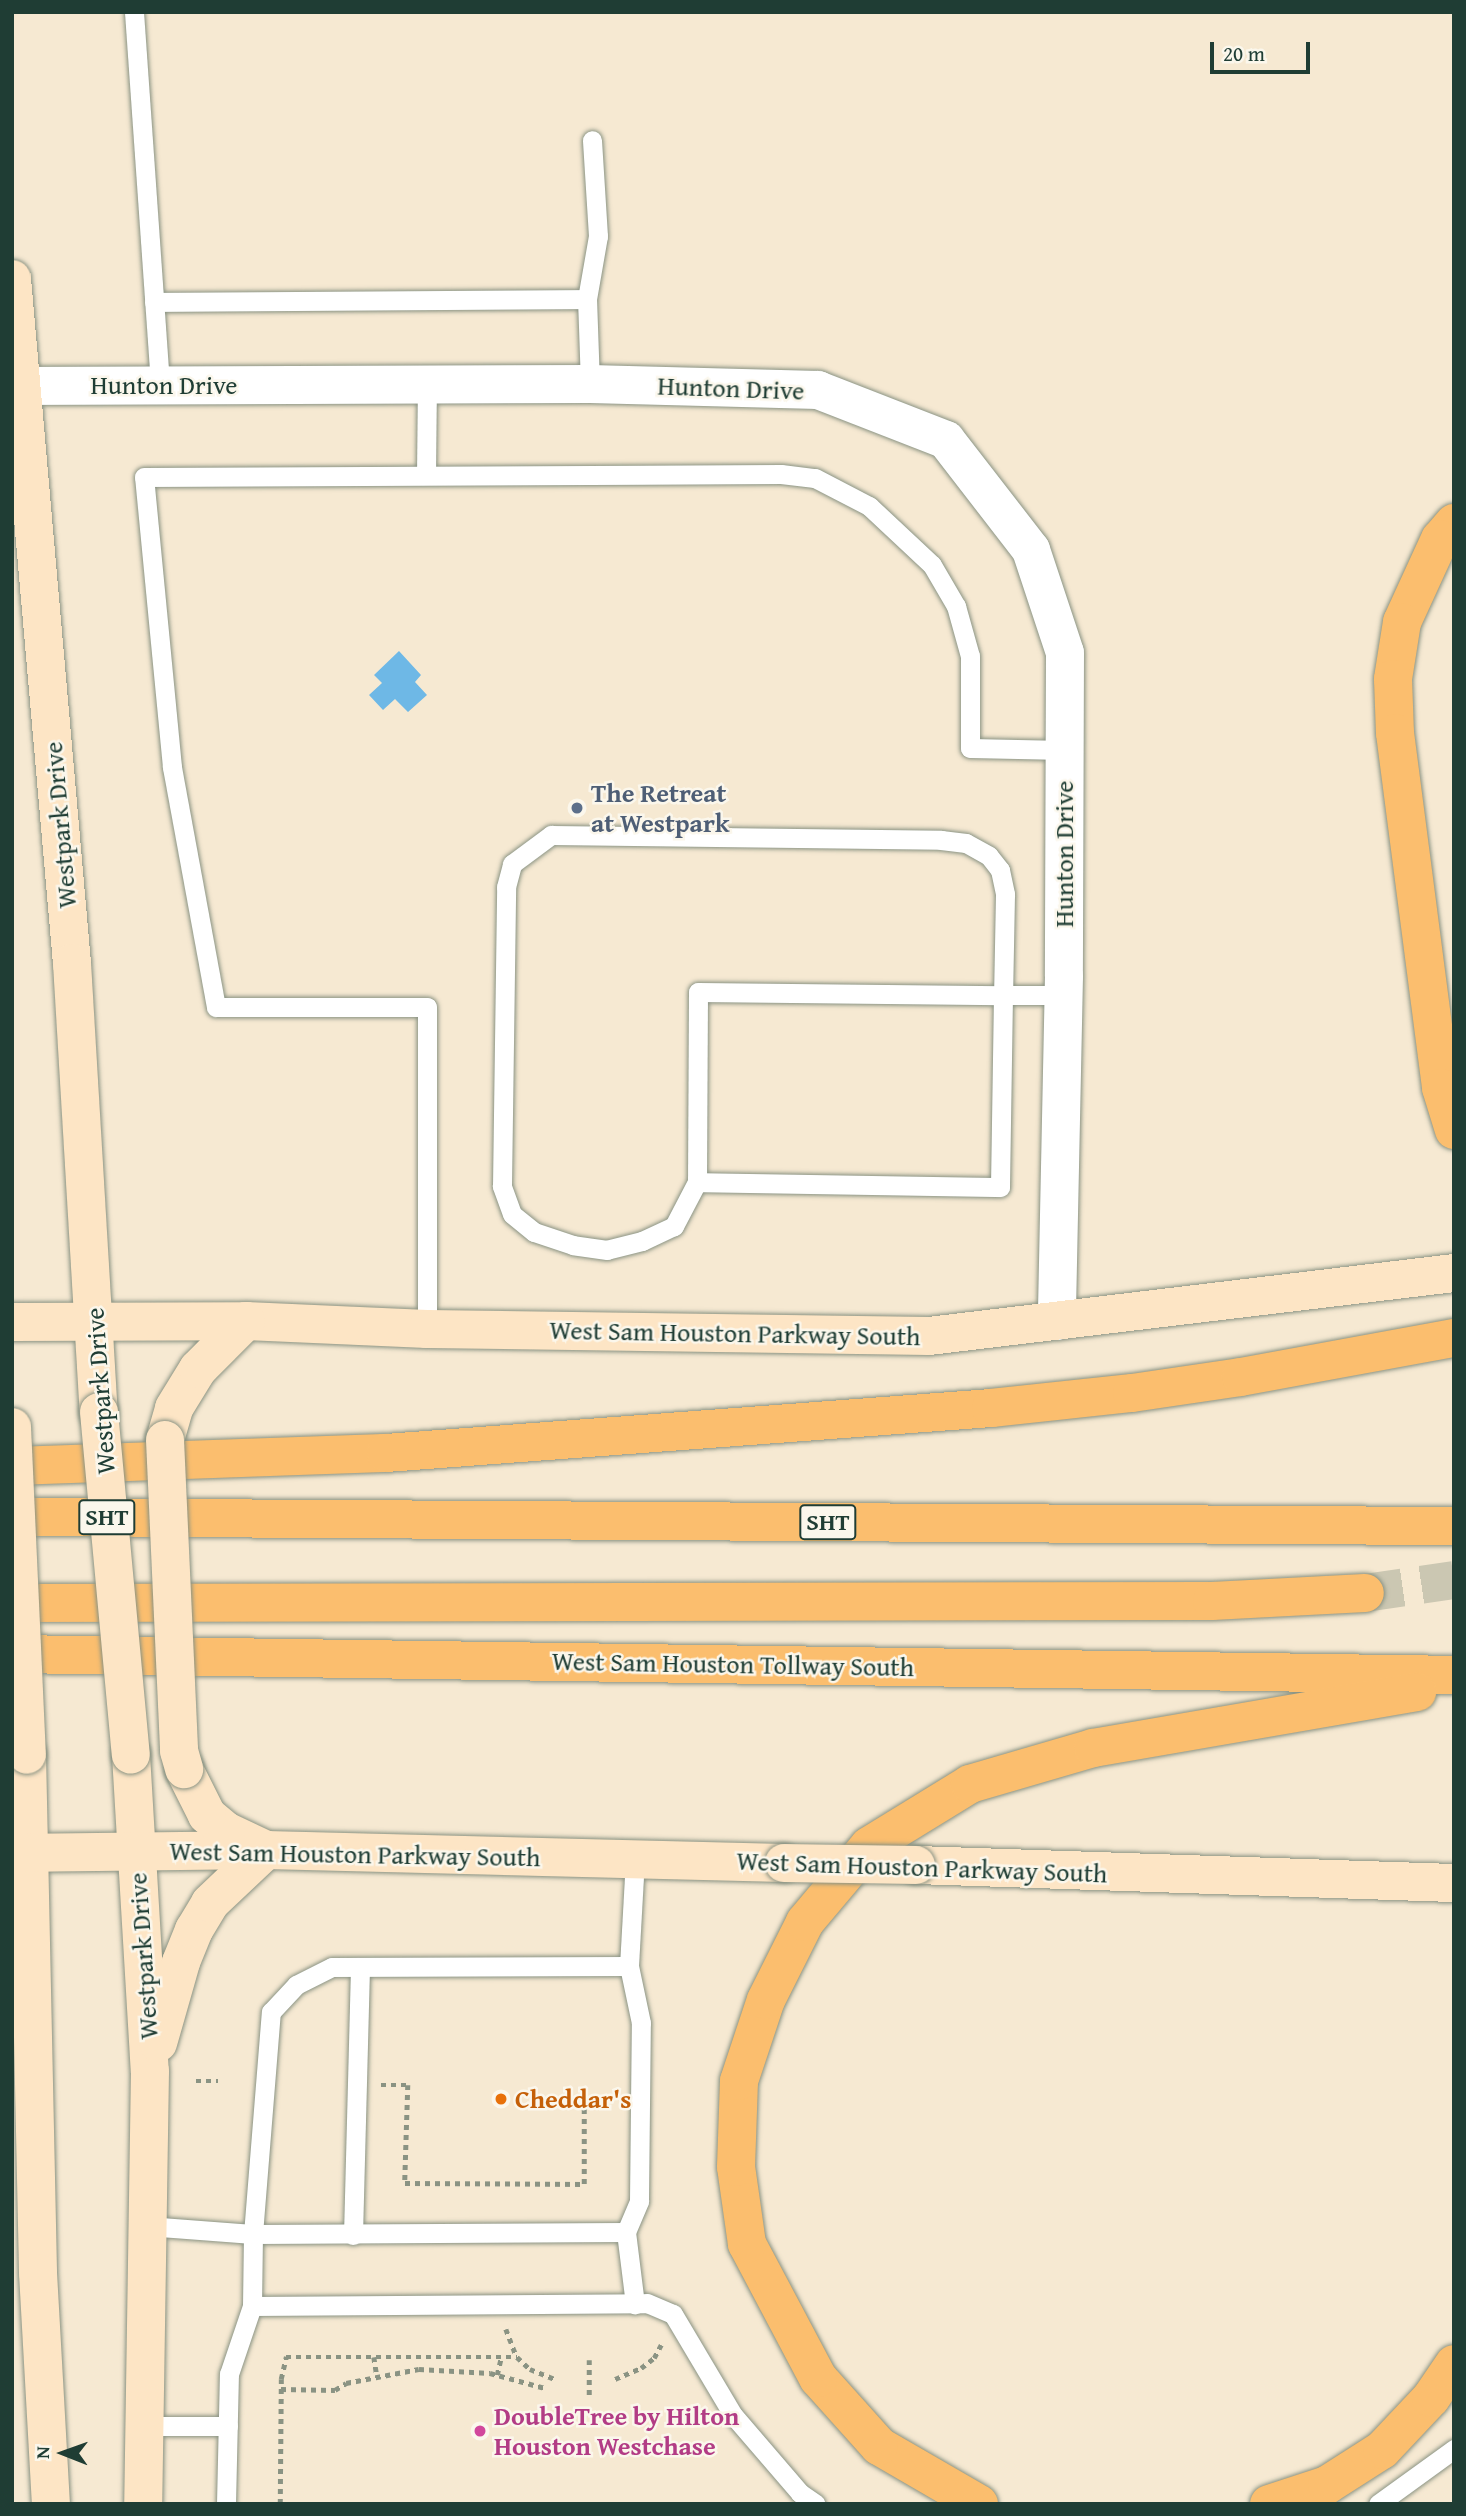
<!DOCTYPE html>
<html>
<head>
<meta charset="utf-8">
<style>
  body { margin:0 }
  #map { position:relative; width:1466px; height:2516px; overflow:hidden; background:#f6e9d2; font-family:"Gentium Book Plus",serif }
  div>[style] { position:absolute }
  .water>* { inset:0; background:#6eb8e6 }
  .highway-tunnel>* { height:38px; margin-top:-19px; transform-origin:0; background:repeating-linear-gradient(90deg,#cbc7b2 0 38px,transparent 0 57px) }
  .path>* { height:4.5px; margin-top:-2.25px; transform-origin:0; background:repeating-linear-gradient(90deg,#8a9383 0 5px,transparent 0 10px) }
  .roads { filter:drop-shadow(0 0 2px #8a9383) drop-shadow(0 0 2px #8a9383) }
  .lane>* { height:19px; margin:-9.5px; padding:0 9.5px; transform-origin:9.5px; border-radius:9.5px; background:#fff }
  .street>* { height:38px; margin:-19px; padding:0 19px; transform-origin:19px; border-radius:19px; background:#fff }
  .secondary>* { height:38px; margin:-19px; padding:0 19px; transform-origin:19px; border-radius:19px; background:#fde5c5 }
  .highway>* { height:38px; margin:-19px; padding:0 19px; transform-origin:19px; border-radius:19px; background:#fbbe6e }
  .bridges { filter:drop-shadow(0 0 2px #8a9383) drop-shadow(0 0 2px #8a9383) }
  .secondary-bridge>* { height:38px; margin:-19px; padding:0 19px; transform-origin:19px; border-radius:19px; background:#fde5c5 }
  .dots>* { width:19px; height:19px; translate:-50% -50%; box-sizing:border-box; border:4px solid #fbf7ec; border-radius:50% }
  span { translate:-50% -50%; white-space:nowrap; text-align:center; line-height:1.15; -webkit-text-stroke:5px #fbf7ec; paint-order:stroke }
  .shield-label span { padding:2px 5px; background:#fbf7ec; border:2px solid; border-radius:5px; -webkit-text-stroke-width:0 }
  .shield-label { font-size:24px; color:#1f3d34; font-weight:700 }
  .street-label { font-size:26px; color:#1f3d34 }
  .service-label { font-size:26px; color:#4e5e75; font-weight:700 }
  .left { translate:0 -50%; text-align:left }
  .food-label { font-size:26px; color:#c56008; font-weight:700 }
  .hotel-label { font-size:26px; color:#b23c85; font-weight:700 }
  .frame { position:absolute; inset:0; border:14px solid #1f3d34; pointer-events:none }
  .north { position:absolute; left:28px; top:2418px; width:70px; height:70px; -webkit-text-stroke:5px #fbf7ec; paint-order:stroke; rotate:271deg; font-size:19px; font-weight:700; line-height:28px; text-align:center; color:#1f3d34 }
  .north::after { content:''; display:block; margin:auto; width:24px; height:32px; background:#1f3d34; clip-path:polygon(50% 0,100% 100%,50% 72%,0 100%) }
  .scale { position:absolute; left:1210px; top:42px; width:100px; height:32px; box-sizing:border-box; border:4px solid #1f3d34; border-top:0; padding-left:9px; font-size:21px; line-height:24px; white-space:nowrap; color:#1f3d34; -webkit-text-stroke:5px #fbf7ec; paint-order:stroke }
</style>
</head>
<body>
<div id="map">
  <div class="water">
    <div style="clip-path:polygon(399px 651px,421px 675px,415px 682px,427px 695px,408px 712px,395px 699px,383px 710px,369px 695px,382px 683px,374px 675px)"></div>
  </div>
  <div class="highway-tunnel">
    <div style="left:1365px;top:1593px;width:90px;rotate:-8.3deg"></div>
  </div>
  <div class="path">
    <div style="left:196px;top:2081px;width:22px"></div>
    <div style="left:381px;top:2085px;width:27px"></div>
    <div style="left:408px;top:2085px;width:98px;rotate:91.8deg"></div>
    <div style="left:405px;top:2183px;width:179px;rotate:0.3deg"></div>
    <div style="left:584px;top:2184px;width:78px;rotate:-90deg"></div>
    <div style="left:506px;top:2329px;width:30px;rotate:69deg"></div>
    <div style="left:517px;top:2357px;width:18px;rotate:43deg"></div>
    <div style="left:530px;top:2369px;width:27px;rotate:22deg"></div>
    <div style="left:374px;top:2357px;width:18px;rotate:81deg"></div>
    <div style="left:497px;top:2375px;width:18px;rotate:-77deg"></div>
    <div style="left:615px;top:2379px;width:28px;rotate:-23deg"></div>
    <div style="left:641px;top:2368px;width:16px;rotate:-38deg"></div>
    <div style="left:654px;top:2358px;width:15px;rotate:-62deg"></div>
    <div style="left:281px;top:2389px;width:54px;rotate:1.1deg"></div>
    <div style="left:335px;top:2390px;width:13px;rotate:-32deg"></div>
    <div style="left:346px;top:2383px;width:74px;rotate:-10.9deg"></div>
    <div style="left:419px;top:2369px;width:71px;rotate:3.2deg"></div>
    <div style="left:490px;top:2373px;width:57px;rotate:15.3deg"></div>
    <div style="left:589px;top:2395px;width:35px;rotate:-90deg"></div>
    <div style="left:280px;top:2504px;width:125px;rotate:-89.5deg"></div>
    <div style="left:281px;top:2379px;width:23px;rotate:-77deg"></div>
    <div style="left:286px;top:2357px;width:231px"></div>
  </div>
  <div class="roads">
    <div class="lane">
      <div style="left:134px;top:12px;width:374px;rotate:86deg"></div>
      <div style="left:154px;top:302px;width:433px;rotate:-0.4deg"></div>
      <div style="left:590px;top:384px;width:85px;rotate:-92deg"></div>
      <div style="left:587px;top:299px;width:64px;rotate:-80.1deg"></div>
      <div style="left:598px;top:236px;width:96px;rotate:-93.6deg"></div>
      <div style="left:426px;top:475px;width:91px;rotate:-89.4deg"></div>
      <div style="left:697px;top:1182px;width:50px;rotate:117.6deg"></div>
      <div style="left:674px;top:1226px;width:35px;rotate:155deg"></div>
      <div style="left:642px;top:1241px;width:36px;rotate:166deg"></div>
      <div style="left:607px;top:1250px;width:34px;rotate:-172deg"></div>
      <div style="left:573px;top:1245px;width:41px;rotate:-161.6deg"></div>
      <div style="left:534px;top:1232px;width:28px;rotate:-141deg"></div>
      <div style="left:512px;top:1214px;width:30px;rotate:-110deg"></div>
      <div style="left:502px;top:1186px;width:299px;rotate:-89.2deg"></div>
      <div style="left:506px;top:887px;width:24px;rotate:-75deg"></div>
      <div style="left:512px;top:864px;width:49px;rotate:-36.6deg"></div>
      <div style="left:551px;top:835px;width:390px;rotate:0.7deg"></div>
      <div style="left:941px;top:840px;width:25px;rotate:7deg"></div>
      <div style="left:966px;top:843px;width:26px;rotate:29deg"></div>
      <div style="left:989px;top:856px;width:18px;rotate:52deg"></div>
      <div style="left:1000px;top:870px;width:25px;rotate:78deg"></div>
      <div style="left:1005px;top:894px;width:101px;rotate:91.1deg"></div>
      <div style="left:1003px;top:995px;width:192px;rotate:90.9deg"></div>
      <div style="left:1000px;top:1187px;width:303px;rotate:-179.1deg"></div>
      <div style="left:697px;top:1182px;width:190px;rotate:-89.7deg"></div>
      <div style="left:698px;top:992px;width:305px;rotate:0.6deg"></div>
      <div style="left:1003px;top:995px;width:59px"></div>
      <div style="left:427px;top:1329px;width:322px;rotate:-90deg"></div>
      <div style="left:427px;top:1007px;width:211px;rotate:180deg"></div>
      <div style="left:216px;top:1007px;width:244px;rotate:-100.4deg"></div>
      <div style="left:172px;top:767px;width:291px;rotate:-95.5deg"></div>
      <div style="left:144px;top:477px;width:637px;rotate:-0.27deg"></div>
      <div style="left:781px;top:474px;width:34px;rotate:7deg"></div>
      <div style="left:815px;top:478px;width:61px;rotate:27.4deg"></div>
      <div style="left:869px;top:506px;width:86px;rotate:43.1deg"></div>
      <div style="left:932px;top:565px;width:48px;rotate:59.7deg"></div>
      <div style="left:956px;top:606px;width:52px;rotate:74.4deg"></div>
      <div style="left:970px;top:656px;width:92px;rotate:90deg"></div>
      <div style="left:970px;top:748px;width:95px;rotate:1.2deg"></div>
      <div style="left:147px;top:2226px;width:106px;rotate:4.3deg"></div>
      <div style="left:253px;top:2234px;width:373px;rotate:-0.3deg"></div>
      <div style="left:626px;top:2232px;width:34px;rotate:-67deg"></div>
      <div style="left:639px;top:2201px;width:178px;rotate:-89.4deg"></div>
      <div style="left:641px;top:2023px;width:58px;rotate:-101.9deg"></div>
      <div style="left:626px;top:2232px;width:73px;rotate:82.9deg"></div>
      <div style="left:353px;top:2235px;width:268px;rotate:-88.5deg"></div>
      <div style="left:252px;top:2306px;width:72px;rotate:-89.2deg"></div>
      <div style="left:253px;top:2234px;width:223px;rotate:-85.4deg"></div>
      <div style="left:271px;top:2012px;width:37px;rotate:-47deg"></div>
      <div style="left:296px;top:1985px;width:40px;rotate:-26.6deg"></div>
      <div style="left:332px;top:1967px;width:297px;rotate:-0.2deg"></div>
      <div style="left:629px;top:1966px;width:107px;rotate:-86.8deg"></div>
      <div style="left:144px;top:2426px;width:84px"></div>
      <div style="left:226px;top:2504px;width:130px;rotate:-88.7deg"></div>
      <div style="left:229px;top:2374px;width:72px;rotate:-71.3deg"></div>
      <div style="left:252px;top:2306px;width:395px;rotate:-0.4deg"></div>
      <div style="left:647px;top:2303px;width:28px;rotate:23deg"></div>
      <div style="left:673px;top:2314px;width:117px;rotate:59.3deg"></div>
      <div style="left:733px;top:2415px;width:103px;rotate:49.3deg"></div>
      <div style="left:800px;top:2493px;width:19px;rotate:35deg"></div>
      <div style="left:1378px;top:2504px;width:94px;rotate:-35.9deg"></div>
    </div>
    <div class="street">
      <div style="left:12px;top:386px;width:578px;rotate:-0.2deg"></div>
      <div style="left:590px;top:384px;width:228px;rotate:1.5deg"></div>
      <div style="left:818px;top:390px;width:137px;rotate:21.3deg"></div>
      <div style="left:946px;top:440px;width:139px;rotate:52.3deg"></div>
      <div style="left:1031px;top:550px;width:108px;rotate:71.7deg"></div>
      <div style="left:1065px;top:653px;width:323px;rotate:90.2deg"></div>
      <div style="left:1064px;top:976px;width:345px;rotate:91.2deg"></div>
    </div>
    <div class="secondary">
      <div style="left:12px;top:279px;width:687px;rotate:84.99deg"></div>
      <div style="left:72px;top:963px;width:450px;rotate:86.6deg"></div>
      <div style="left:12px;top:1322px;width:234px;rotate:-0.2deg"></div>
      <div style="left:246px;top:1321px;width:181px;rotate:2.5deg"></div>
      <div style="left:427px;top:1329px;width:502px;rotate:0.8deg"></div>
      <div style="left:929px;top:1336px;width:529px;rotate:-6.84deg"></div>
      <div style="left:165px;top:1440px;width:33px;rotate:-74deg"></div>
      <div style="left:174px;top:1408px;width:46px;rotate:-58.4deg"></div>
      <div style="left:198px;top:1369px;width:68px;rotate:-45deg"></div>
      <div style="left:27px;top:1755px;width:518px;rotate:88.78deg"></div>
      <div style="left:38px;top:2273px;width:231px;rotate:86.8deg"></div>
      <div style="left:131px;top:1755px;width:317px;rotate:86.6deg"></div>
      <div style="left:150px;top:2071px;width:433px;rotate:90.9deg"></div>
      <div style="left:12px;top:1853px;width:254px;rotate:-0.7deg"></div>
      <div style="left:266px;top:1850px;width:518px;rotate:1.44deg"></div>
      <div style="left:916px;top:1865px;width:538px;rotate:1.92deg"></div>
      <div style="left:158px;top:2043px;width:84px;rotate:-74.1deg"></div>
      <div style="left:181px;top:1962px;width:35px;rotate:-68deg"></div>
      <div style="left:194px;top:1930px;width:31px;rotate:-59deg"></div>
      <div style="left:210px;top:1903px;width:77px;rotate:-43.4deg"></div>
      <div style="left:266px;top:1850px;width:44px;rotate:-154.6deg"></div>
      <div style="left:226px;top:1831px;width:25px;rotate:-140deg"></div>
      <div style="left:207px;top:1815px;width:51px;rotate:-116.6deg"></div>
    </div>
    <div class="highway">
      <div style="left:1454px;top:523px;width:21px;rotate:131deg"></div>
      <div style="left:1440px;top:539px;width:91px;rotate:114.6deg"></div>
      <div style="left:1402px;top:622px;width:58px;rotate:99deg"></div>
      <div style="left:1393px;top:679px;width:54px;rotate:87.9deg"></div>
      <div style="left:1395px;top:733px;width:358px;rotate:82.6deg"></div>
      <div style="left:1441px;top:1088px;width:44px;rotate:72.8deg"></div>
      <div style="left:12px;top:1466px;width:374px;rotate:-2deg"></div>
      <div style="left:386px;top:1453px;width:607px;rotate:-4.25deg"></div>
      <div style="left:991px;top:1408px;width:142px;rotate:-6.1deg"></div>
      <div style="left:1132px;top:1393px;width:110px;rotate:-8.4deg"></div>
      <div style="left:1241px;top:1377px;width:217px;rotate:-10.4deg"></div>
      <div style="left:12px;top:1517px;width:1442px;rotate:0.36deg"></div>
      <div style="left:12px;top:1603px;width:1200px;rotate:-0.1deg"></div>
      <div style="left:1212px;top:1601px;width:153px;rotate:-3deg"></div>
      <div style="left:12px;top:1654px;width:1442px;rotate:0.83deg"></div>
      <div style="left:979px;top:2504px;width:116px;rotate:-149.9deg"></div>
      <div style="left:879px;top:2446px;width:91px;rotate:-131.9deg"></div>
      <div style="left:818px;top:2378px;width:152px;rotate:-117.9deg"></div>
      <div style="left:747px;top:2244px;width:78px;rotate:-98.1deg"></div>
      <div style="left:736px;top:2167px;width:86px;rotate:-88deg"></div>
      <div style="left:739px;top:2081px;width:85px;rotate:-71.6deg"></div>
      <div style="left:766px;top:2000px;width:87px;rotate:-63.4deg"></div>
      <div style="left:805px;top:1922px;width:99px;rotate:-49.9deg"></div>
      <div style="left:869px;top:1846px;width:119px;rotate:-31.5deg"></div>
      <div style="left:970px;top:1784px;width:128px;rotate:-16.3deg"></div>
      <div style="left:1093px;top:1748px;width:329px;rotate:-9.8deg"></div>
      <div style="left:1269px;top:2504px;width:61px;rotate:-18.1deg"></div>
      <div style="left:1327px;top:2485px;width:65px;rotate:-32.5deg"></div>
      <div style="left:1382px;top:2450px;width:71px;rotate:-46.7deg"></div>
      <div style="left:1431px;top:2398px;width:41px;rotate:-55.9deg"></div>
    </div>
  </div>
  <div class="bridges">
    <div class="secondary-bridge">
      <div style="left:99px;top:1412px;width:344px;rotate:84.7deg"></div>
      <div style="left:12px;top:1427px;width:328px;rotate:87.4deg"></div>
      <div style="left:165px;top:1440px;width:311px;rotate:87.4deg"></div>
      <div style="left:179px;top:1751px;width:19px;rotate:74deg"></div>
      <div style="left:784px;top:1863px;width:132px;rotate:0.9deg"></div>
    </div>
  </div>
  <div class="dots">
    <div style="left:577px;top:808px;background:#5c6f8a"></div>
    <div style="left:501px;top:2099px;background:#e8710a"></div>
    <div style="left:480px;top:2431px;background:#d1479c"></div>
  </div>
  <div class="shield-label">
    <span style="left:107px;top:1517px">SHT</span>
    <span style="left:828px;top:1522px">SHT</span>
  </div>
  <div class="street-label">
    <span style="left:164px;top:385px">Hunton Drive</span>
    <span style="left:731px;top:388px;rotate:2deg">Hunton Drive</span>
    <span style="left:60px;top:825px;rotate:-95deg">Westpark Drive</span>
    <span style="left:1064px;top:854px;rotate:-90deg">Hunton Drive</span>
    <span style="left:735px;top:1333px;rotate:1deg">West Sam Houston Parkway South</span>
    <span style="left:100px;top:1391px;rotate:-94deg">Westpark Drive</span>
    <span style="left:733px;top:1664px;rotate:1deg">West Sam Houston Tollway South</span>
    <span style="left:355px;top:1854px;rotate:1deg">West Sam Houston Parkway South</span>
    <span style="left:922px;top:1867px;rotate:2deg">West Sam Houston Parkway South</span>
    <span style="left:143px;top:1956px;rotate:-94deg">Westpark Drive</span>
  </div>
  <div class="service-label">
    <span class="left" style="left:591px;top:808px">The Retreat<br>at Westpark</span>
  </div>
  <div class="food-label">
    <span class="left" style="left:515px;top:2099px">Cheddar's</span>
  </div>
  <div class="hotel-label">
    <span class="left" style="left:494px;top:2431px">DoubleTree by Hilton<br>Houston Westchase</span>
  </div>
  <div class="frame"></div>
  <div class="north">N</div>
  <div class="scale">20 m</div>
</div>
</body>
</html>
